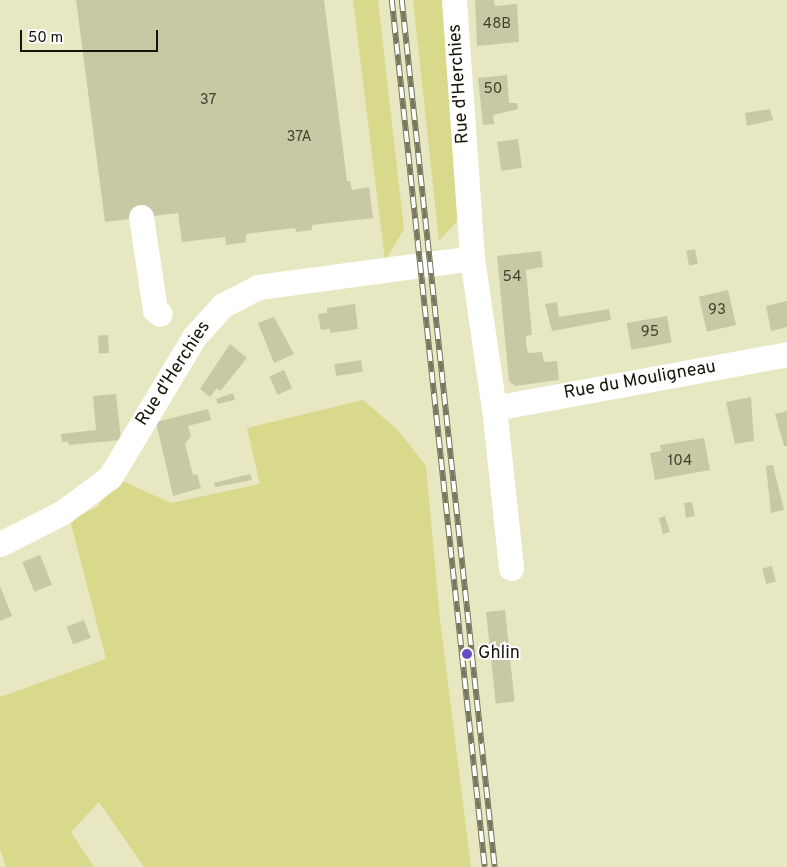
<!DOCTYPE html>
<html>
<head>
<meta charset="utf-8">
<style>
  body { margin:0 }
  #map { position:relative; width:787px; height:867px; overflow:hidden; background:#e7e8c2; font-family:Overpass,sans-serif }
  div>[style] { position:absolute }
  .green>* { inset:0; background:#d9d98c }
  .building>* { inset:0; background:#c8c8a4; transform-origin:0 0 }
  .minor>* { height:25px; margin:-12.5px; padding:0 12.5px; transform-origin:12.5px; border-radius:12.5px; background:#fff }
  .rail>* { height:5.5px; margin-top:-2.75px; transform-origin:0; background:repeating-linear-gradient(90deg,#fff 0 11px,#77785f 0 22px); box-sizing:border-box; border-block:1px solid #77785f }
  .dots>* { width:14px; height:14px; translate:-50% -50%; box-sizing:border-box; border:2px solid #fff; border-radius:50% }
  span { translate:-50% -50%; white-space:nowrap; text-align:center; line-height:1.15; -webkit-text-stroke:4px #fff; paint-order:stroke }
  .number-label { font-size:15px; color:#42422f }
  .number-label span { -webkit-text-stroke-width:0 }
  .street-label { font-size:18px; color:#151508 }
  .poi-label { font-size:18px; color:#151508 }
  .left { translate:0 -50%; text-align:left }
  .scale { position:absolute; left:20px; top:30px; width:138px; height:22px; box-sizing:border-box; border:2px solid #151508; border-top:0; padding-left:6px; font-size:15px; line-height:18px; white-space:nowrap; color:#151508; -webkit-text-stroke:4px #fff; paint-order:stroke }
</style>
</head>
<body>
<div id="map">
  <div class="green">
    <div style="clip-path:polygon(353px 0,378px 0,404px 229px,385px 261px)"></div>
    <div style="clip-path:polygon(413px 0,454px 0,468px 193px,457px 221px,439px 241px)"></div>
    <div style="clip-path:polygon(363px 400px,398px 430px,426px 466px,440px 619px,471px 867px,144px 867px,99px 802px,71px 832px,94px 867px,6px 867px,0 849px,0 697px,106px 659px,70px 520px,97px 507px,118px 479px,171px 503px,260px 484px,247px 428px)"></div>
  </div>
  <div class="building">
    <div style="clip-path:polygon(76px 0,324px 0,347px 181px,350px 181px,352px 190px,369px 187px,373px 218px,312px 225px,312px 230px,296px 232px,295px 228px,246px 234px,246px 242px,226px 245px,225px 237px,182px 242px,178px 213px,105px 222px)"></div>
    <div style="clip-path:polygon(475px 0,494px 0,495px 6px,517px 4px,519px 42px,477px 46px)"></div>
    <div style="clip-path:polygon(507px 75px,509px 103px,517px 103px,518px 109px,493px 115px,494px 124px,483px 125px,478px 78px)"></div>
    <div style="clip-path:polygon(770px 109px,773px 120px,747px 126px,745px 113px)"></div>
    <div style="left:518px;top:139px;width:29px;height:21px;rotate:82deg"></div>
    <div style="left:695px;top:249px;width:15px;height:9px;rotate:79deg"></div>
    <div style="clip-path:polygon(541px 251px,543px 267px,526px 270px,532px 335px,526px 336px,526px 344px,528px 353px,542px 352px,544px 362px,557px 361px,559px 380px,515px 386px,509px 381px,497px 256px)"></div>
    <div style="left:728px;top:290px;width:36px;height:30px;rotate:77deg"></div>
    <div style="clip-path:polygon(787px 301px,787px 327px,771px 331px,766px 306px)"></div>
    <div style="clip-path:polygon(557px 302px,559px 317px,609px 309px,611px 320px,552px 331px,545px 304px)"></div>
    <div style="clip-path:polygon(355px 304px,358px 329px,330px 333px,330px 329px,321px 330px,318px 314px,327px 313px,327px 308px)"></div>
    <div style="left:667px;top:316px;width:27px;height:41px;rotate:80deg"></div>
    <div style="clip-path:polygon(274px 317px,294px 354px,274px 363px,258px 323px)"></div>
    <div style="left:108px;top:335px;width:18px;height:10px;rotate:87deg"></div>
    <div style="clip-path:polygon(230px 344px,247px 358px,225px 385px,220px 391px,217px 388px,210px 397px,200px 389px)"></div>
    <div style="left:361px;top:360px;width:12px;height:27px;rotate:81deg"></div>
    <div style="left:284px;top:370px;width:20px;height:16px;rotate:66deg"></div>
    <div style="clip-path:polygon(233px 393px,235px 400px,218px 404px,216px 399px)"></div>
    <div style="clip-path:polygon(116px 394px,121px 440px,69px 445px,68px 442px,62px 442px,61px 434px,96px 430px,93px 396px)"></div>
    <div style="clip-path:polygon(751px 397px,754px 441px,735px 444px,726px 402px)"></div>
    <div style="clip-path:polygon(208px 409px,211px 420px,188px 426px,191px 436px,185px 444px,193px 475px,197px 474px,201px 488px,173px 496px,156px 422px)"></div>
    <div style="clip-path:polygon(787px 411px,787px 446px,784px 446px,775px 414px)"></div>
    <div style="clip-path:polygon(704px 438px,710px 470px,655px 480px,650px 453px,661px 451px,660px 445px)"></div>
    <div style="clip-path:polygon(773px 465px,784px 510px,771px 513px,766px 466px)"></div>
    <div style="clip-path:polygon(250px 474px,252px 480px,215px 487px,214px 483px)"></div>
    <div style="clip-path:polygon(692px 502px,695px 516px,686px 518px,684px 503px)"></div>
    <div style="clip-path:polygon(665px 516px,670px 532px,663px 534px,659px 518px)"></div>
    <div style="left:40px;top:555px;width:32px;height:19px;rotate:68deg"></div>
    <div style="left:772px;top:566px;width:16px;height:10px;rotate:76deg"></div>
    <div style="clip-path:polygon(0 586px,12px 616px,0 621px)"></div>
    <div style="left:505px;top:610px;width:92px;height:19px;rotate:84deg"></div>
    <div style="left:84px;top:620px;width:19px;height:19px;rotate:69deg"></div>
  </div>
  <div class="minor">
    <div style="left:454px;top:0;width:259px;rotate:86deg"></div>
    <div style="left:472px;top:258px;width:152px;rotate:81.7deg"></div>
    <div style="left:494px;top:408px;width:161px;rotate:83.9deg"></div>
    <div style="left:141px;top:217px;width:94px;rotate:81.4deg"></div>
    <div style="left:155px;top:310px;width:6px;rotate:39deg"></div>
    <div style="left:494px;top:408px;width:298px;rotate:-10.4deg"></div>
    <div style="left:0;top:544px;width:71px;rotate:-26.9deg"></div>
    <div style="left:63px;top:512px;width:59px;rotate:-36.7deg"></div>
    <div style="left:110px;top:477px;width:163px;rotate:-59deg"></div>
    <div style="left:194px;top:337px;width:43px;rotate:-47.8deg"></div>
    <div style="left:223px;top:305px;width:39px;rotate:-27deg"></div>
    <div style="left:258px;top:287px;width:216px;rotate:-7.7deg"></div>
  </div>
  <div class="rail">
    <div style="left:392px;top:0;width:872px;rotate:83.88deg"></div>
    <div style="left:402px;top:0;width:872px;rotate:83.88deg"></div>
  </div>
  <div class="dots">
    <div style="left:467px;top:654px;background:#664cc4"></div>
  </div>
  <div class="number-label">
    <span style="left:497px;top:25px">48B</span>
    <span style="left:493px;top:90px">50</span>
    <span style="left:208px;top:101px">37</span>
    <span style="left:299px;top:138px">37A</span>
    <span style="left:512px;top:278px">54</span>
    <span style="left:717px;top:311px">93</span>
    <span style="left:650px;top:333px">95</span>
    <span style="left:680px;top:462px">104</span>
  </div>
  <div class="street-label">
    <span style="left:460px;top:84px;rotate:-94deg">Rue d'Herchies</span>
    <span style="left:174px;top:374px;rotate:-57deg">Rue d'Herchies</span>
    <span style="left:640px;top:381px;rotate:-10deg">Rue du Mouligneau</span>
  </div>
  <div class="poi-label">
    <span class="left" style="left:478px;top:654px">Ghlin</span>
  </div>
  <div class="scale">50 m</div>
</div>
</body>
</html>
